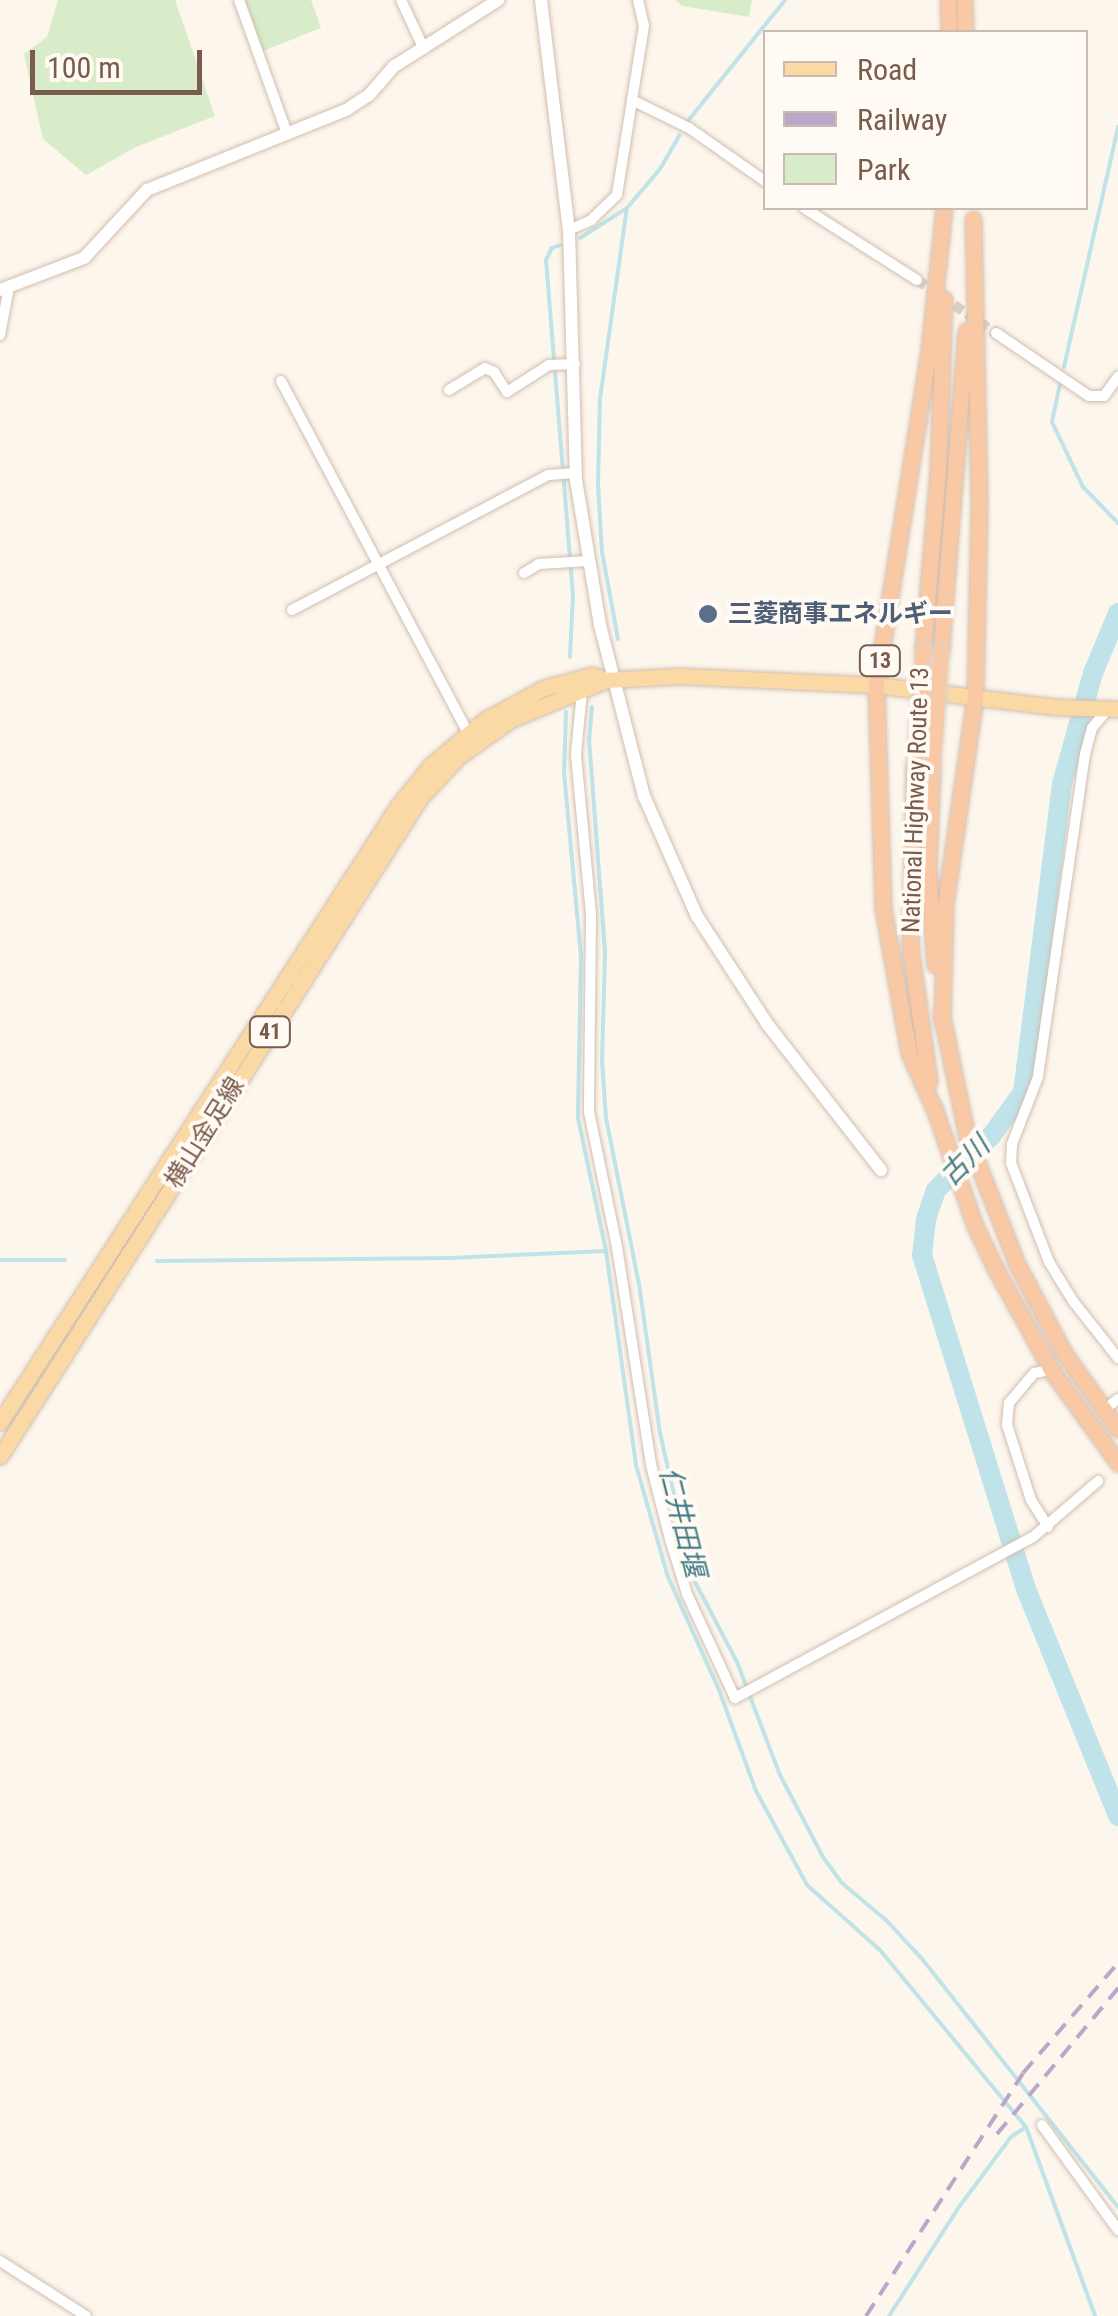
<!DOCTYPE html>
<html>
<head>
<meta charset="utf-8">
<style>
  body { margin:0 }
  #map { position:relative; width:1118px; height:2316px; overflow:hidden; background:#fdf6ec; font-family:"Roboto Condensed","Noto Sans JP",sans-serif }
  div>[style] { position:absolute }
  .green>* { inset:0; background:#d8ecc9 }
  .stream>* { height:4px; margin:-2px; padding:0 2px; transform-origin:2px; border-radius:2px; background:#bfe3e8 }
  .river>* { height:20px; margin:-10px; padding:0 10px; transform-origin:10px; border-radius:10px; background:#bfe3e8 }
  .minor-tunnel>* { height:10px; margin-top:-5px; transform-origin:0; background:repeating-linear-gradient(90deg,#dcd0c4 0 10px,transparent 0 15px) }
  .roads { filter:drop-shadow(0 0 2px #d1beb0) drop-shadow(0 0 2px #d1beb0) }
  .minor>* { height:10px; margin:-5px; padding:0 5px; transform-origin:5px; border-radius:5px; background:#fff }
  .tertiary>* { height:12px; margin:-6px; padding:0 6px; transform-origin:6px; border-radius:6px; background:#fff }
  .primary>* { height:15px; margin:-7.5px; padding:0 7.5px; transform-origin:7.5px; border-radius:7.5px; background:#fbd9a5 }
  .trunk>* { height:15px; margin:-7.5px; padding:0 7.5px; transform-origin:7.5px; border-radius:7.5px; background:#f9c8a4 }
  .rail>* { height:4px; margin-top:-2px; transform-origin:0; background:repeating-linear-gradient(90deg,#b9a8c9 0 15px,transparent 0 25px) }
  .bridges { filter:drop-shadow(0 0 2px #dad1cd) drop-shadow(0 0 2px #dad1cd) }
  .trunk-bridge>* { height:15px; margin:-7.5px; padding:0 7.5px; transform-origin:7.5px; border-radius:7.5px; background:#f9c8a4 }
  .dots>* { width:28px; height:28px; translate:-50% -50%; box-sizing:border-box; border:5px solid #fffaf3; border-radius:50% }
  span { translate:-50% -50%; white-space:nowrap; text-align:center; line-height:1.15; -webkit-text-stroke:8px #fffaf3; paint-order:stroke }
  .shield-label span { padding:2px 8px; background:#fffaf3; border:2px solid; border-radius:8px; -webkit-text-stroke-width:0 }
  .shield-label { font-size:22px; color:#7a5c4d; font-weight:700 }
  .service-label { font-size:25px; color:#4e5e75; font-weight:700 }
  .left { translate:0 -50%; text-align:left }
  .street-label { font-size:25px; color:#7a5c4d }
  .water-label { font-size:28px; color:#437c86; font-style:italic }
  .legend { position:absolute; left:763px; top:30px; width:325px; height:180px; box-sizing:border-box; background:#fffaf3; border:2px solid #cabbb1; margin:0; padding:12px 18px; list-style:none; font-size:30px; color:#7a5c4d }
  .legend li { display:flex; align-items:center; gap:20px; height:50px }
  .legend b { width:50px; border:2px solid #cabbb1 }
  .scale { position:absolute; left:30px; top:50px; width:172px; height:45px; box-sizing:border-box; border:5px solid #7a5c4d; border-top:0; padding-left:12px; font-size:30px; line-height:35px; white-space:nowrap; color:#7a5c4d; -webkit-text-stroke:8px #fffaf3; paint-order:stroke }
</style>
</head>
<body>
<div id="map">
  <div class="green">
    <div style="clip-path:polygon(58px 0,175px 0,215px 116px,136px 147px,86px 175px,43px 139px,24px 54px,47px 37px)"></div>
    <div style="clip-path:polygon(239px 0,311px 0,321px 28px,258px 53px)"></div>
    <div style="clip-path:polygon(675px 0,752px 0,749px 17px,682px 6px)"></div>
  </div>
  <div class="stream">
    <div style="left:687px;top:122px;width:156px;rotate:-51.2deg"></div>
    <div style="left:580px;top:238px;width:56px;rotate:-32.6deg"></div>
    <div style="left:627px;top:208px;width:51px;rotate:-49.8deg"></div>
    <div style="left:660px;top:169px;width:39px;rotate:-60deg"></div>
    <div style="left:560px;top:245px;width:9px;rotate:159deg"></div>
    <div style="left:552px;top:248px;width:13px;rotate:117deg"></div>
    <div style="left:546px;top:260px;width:336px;rotate:85.4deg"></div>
    <div style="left:573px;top:595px;width:62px;rotate:92.8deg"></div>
    <div style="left:1064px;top:367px;width:246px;rotate:-77.3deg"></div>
    <div style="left:1060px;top:384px;width:39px;rotate:102deg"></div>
    <div style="left:1052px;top:422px;width:72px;rotate:64.5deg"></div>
    <div style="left:1083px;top:487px;width:50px;rotate:45.8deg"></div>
    <div style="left:618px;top:639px;width:88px;rotate:-100.4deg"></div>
    <div style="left:602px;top:552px;width:68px;rotate:-93.4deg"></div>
    <div style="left:598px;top:484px;width:85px;rotate:-88.7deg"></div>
    <div style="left:600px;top:399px;width:193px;rotate:-82deg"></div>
    <div style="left:592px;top:707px;width:32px;rotate:95deg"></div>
    <div style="left:589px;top:739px;width:216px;rotate:85.7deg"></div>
    <div style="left:605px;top:954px;width:106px;rotate:91.6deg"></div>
    <div style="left:602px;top:1060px;width:58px;rotate:86.1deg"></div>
    <div style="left:606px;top:1118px;width:169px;rotate:78.8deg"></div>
    <div style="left:639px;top:1284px;width:150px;rotate:82deg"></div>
    <div style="left:660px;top:1433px;width:149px;rotate:77.2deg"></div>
    <div style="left:693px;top:1578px;width:95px;rotate:62.4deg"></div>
    <div style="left:737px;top:1662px;width:121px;rotate:69.2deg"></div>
    <div style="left:780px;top:1775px;width:93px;rotate:62.3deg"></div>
    <div style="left:823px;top:1857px;width:32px;rotate:54deg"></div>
    <div style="left:842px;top:1883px;width:57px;rotate:40.1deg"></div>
    <div style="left:886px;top:1920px;width:54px;rotate:47.2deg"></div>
    <div style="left:923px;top:1960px;width:315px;rotate:51.7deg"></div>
    <div style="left:566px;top:712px;width:61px;rotate:91.9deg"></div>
    <div style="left:564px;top:773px;width:184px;rotate:84.7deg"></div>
    <div style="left:581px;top:956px;width:162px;rotate:91.1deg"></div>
    <div style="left:578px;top:1118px;width:136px;rotate:78.1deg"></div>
    <div style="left:606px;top:1251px;width:216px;rotate:82deg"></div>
    <div style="left:636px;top:1465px;width:116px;rotate:74.1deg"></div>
    <div style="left:668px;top:1577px;width:124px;rotate:65.7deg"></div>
    <div style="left:719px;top:1690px;width:108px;rotate:69.9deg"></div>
    <div style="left:756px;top:1791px;width:107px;rotate:61.5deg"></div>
    <div style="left:807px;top:1885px;width:98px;rotate:41.7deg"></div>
    <div style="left:880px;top:1950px;width:229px;rotate:50.5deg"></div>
    <div style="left:1026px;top:2127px;width:201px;rotate:69.9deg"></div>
    <div style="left:0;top:1260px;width:65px"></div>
    <div style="left:157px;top:1261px;width:293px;rotate:-0.6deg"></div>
    <div style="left:450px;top:1258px;width:156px;rotate:-2.6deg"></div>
    <div style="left:889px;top:2316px;width:130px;rotate:-57.3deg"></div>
    <div style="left:959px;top:2207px;width:87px;rotate:-53.4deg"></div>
    <div style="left:1011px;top:2137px;width:18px;rotate:-34deg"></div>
  </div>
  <div class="river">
    <div style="left:1118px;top:613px;width:65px;rotate:112.6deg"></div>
    <div style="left:1093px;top:673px;width:115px;rotate:105.6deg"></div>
    <div style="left:1062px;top:784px;width:310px;rotate:97.2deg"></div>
    <div style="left:1023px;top:1092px;width:53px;rotate:125.8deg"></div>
    <div style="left:992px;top:1135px;width:78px;rotate:135.5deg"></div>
    <div style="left:936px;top:1190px;width:31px;rotate:109deg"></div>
    <div style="left:926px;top:1219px;width:36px;rotate:96deg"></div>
    <div style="left:922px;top:1255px;width:350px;rotate:72.7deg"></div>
    <div style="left:1026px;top:1589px;width:245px;rotate:67.9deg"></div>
  </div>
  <div class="minor-tunnel">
    <div style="left:917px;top:280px;width:95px;rotate:33.9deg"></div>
  </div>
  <div class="roads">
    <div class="minor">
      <div style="left:239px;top:0;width:141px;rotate:70.2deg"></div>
      <div style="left:401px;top:0;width:54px;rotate:64.9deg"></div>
      <div style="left:632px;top:100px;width:75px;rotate:-80.8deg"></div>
      <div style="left:644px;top:26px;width:27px;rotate:-103deg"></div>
      <div style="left:804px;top:208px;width:134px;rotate:32.5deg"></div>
      <div style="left:569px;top:230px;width:24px;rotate:-24deg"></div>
      <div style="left:591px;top:220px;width:36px;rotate:-44deg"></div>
      <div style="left:617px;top:195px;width:96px;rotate:-81deg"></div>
      <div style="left:632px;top:100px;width:64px;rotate:26.2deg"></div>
      <div style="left:689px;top:128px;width:94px;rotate:35deg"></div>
      <div style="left:996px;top:333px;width:112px;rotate:34.1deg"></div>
      <div style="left:1089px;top:396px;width:15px"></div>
      <div style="left:1104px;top:396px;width:24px;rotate:-54deg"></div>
      <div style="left:0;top:335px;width:49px;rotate:-79.4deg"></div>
      <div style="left:281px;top:381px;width:405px;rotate:62deg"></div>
      <div style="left:449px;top:390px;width:42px;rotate:-31.4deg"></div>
      <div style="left:485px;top:368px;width:10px;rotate:24deg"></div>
      <div style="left:494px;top:372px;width:24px;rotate:57deg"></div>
      <div style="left:507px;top:392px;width:50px;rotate:-32.7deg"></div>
      <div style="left:549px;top:365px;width:26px;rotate:-2deg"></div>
      <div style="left:524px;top:573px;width:17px;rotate:-31deg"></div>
      <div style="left:539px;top:564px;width:49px;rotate:-3.5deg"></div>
      <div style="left:292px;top:610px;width:289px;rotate:-27.8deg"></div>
      <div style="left:548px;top:475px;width:28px;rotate:-4deg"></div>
      <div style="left:582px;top:691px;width:64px;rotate:95.4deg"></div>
      <div style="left:576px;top:755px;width:161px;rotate:84.6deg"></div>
      <div style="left:591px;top:915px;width:197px;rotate:90.6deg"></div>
      <div style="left:589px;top:1112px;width:138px;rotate:78.3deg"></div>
      <div style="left:617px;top:1247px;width:221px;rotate:81.1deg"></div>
      <div style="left:651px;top:1465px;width:76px;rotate:75.6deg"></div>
      <div style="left:670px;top:1539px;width:58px;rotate:72.8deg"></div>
      <div style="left:687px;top:1594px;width:115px;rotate:65.2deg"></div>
      <div style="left:735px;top:1698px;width:339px;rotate:-28.4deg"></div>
      <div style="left:1033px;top:1537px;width:86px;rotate:-40.7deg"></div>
      <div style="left:1108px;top:709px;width:25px;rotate:130deg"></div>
      <div style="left:1092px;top:728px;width:27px;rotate:105deg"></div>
      <div style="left:1085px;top:754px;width:326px;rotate:98.3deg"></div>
      <div style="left:1038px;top:1077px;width:72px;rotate:111.2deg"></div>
      <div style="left:1012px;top:1144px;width:19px;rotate:93deg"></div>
      <div style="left:1011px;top:1163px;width:106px;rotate:69deg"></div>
      <div style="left:1049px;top:1262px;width:46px;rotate:58.4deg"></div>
      <div style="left:1073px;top:1301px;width:73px;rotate:51.7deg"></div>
      <div style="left:1104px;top:1410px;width:18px;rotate:-38deg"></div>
      <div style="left:1048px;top:1527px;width:32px;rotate:-122deg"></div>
      <div style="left:1031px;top:1500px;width:79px;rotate:-107.7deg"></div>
      <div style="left:1007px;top:1425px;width:22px;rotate:-85deg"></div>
      <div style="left:1009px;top:1403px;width:39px;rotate:-50deg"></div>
      <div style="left:1034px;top:1373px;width:17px;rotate:-10deg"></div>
      <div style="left:1042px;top:2125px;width:130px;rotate:54.1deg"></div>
      <div style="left:0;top:2261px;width:102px;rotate:32.6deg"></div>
    </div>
    <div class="tertiary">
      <div style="left:541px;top:0;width:232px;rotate:83.1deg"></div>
      <div style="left:569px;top:230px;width:250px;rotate:88.4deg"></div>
      <div style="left:576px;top:480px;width:147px;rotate:80.6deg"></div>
      <div style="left:600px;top:625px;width:177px;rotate:75.6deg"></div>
      <div style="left:644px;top:796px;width:131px;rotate:66.2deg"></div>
      <div style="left:697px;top:916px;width:130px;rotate:56.9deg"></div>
      <div style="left:768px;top:1025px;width:184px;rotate:52.1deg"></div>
      <div style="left:0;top:290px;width:90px;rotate:-20.9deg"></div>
      <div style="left:84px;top:258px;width:93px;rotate:-47.2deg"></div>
      <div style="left:147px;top:190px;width:214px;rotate:-21.9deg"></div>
      <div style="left:346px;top:110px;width:27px;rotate:-33deg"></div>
      <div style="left:369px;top:95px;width:37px;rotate:-49deg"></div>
      <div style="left:393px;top:67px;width:125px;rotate:-32.5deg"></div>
    </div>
    <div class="primary">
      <div style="left:0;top:1422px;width:733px;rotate:-57.13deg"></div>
      <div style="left:398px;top:806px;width:53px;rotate:-51.2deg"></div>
      <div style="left:431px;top:765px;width:72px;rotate:-39.9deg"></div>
      <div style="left:486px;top:719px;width:66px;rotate:-28.1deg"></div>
      <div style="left:544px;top:688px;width:50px;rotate:-15.2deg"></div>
      <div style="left:592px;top:675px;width:15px;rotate:20deg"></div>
      <div style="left:606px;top:680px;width:73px;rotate:-3.1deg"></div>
      <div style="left:679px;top:676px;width:197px;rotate:2.6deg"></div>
      <div style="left:876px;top:685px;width:181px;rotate:7deg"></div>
      <div style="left:1056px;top:707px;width:62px;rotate:1.8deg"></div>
      <div style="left:0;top:1456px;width:781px;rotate:-57.45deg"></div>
      <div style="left:420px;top:798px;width:57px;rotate:-47.1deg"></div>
      <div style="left:459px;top:756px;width:62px;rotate:-35.2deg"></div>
      <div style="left:510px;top:720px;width:104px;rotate:-22.6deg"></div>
    </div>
    <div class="trunk">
      <div style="left:948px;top:0;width:32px;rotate:88deg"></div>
      <div style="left:964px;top:0;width:32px;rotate:88deg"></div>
      <div style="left:923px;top:649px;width:180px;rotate:-85.2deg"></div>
      <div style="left:938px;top:470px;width:171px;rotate:-88deg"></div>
      <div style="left:941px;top:649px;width:319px;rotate:-85.5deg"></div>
      <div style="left:914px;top:769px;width:177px;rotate:91.3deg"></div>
      <div style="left:910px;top:946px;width:137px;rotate:82deg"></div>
      <div style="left:932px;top:769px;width:99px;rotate:92.3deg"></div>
      <div style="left:928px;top:868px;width:97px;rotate:85.9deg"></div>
      <div style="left:941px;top:1012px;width:127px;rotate:78.2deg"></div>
      <div style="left:967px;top:1136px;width:137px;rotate:68.7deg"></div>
      <div style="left:1017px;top:1264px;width:101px;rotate:62.2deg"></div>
      <div style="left:1064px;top:1353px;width:93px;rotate:54.6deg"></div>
      <div style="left:942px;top:1021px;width:116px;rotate:-88.5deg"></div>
      <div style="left:945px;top:905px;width:210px;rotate:-81.8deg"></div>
      <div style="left:975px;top:697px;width:196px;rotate:-88.8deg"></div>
      <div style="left:979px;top:501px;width:282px;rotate:-91.2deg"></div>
      <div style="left:933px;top:1105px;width:128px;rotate:70.9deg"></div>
      <div style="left:975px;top:1226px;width:47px;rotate:64.5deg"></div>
      <div style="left:995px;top:1268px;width:116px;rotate:61.2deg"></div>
      <div style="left:1051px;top:1370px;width:115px;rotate:54.2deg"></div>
      <div style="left:935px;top:1111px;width:64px;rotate:-114.1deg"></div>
      <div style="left:909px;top:1053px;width:146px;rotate:-100.2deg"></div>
      <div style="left:883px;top:909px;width:224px;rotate:-91.8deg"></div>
      <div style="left:876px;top:685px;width:339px;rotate:-81deg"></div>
      <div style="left:929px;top:350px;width:143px;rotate:-84deg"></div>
    </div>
  </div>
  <div class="rail">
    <div style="left:997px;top:2134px;width:190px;rotate:-50.3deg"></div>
    <div style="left:866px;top:2316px;width:289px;rotate:-57.1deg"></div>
    <div style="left:1023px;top:2073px;width:145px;rotate:-49.2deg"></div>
  </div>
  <div class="bridges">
    <div class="trunk-bridge">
      <div style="left:914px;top:769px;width:120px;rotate:-85.7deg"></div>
      <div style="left:932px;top:769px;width:120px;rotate:-85.7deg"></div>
    </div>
  </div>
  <div class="dots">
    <div style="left:708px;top:614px;background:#5c6f8a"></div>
  </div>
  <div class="shield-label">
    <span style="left:880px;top:661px">13</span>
    <span style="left:270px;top:1032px">41</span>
  </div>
  <div class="service-label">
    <span class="left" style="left:728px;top:614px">三菱商事エネルギー</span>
  </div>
  <div class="street-label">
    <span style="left:916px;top:800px;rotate:-88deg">National Highway Route 13</span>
    <span style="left:205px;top:1133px;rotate:-58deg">横山金足線</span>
  </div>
  <div class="water-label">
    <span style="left:965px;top:1161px;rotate:-45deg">古川</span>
    <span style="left:682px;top:1522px;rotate:76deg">仁井田堰</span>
  </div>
  <ul class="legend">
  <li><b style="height:12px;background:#fbd9a5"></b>Road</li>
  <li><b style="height:12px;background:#b9a8c9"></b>Railway</li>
  <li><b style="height:28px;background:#d8ecc9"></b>Park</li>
  </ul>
  <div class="scale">100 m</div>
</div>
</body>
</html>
